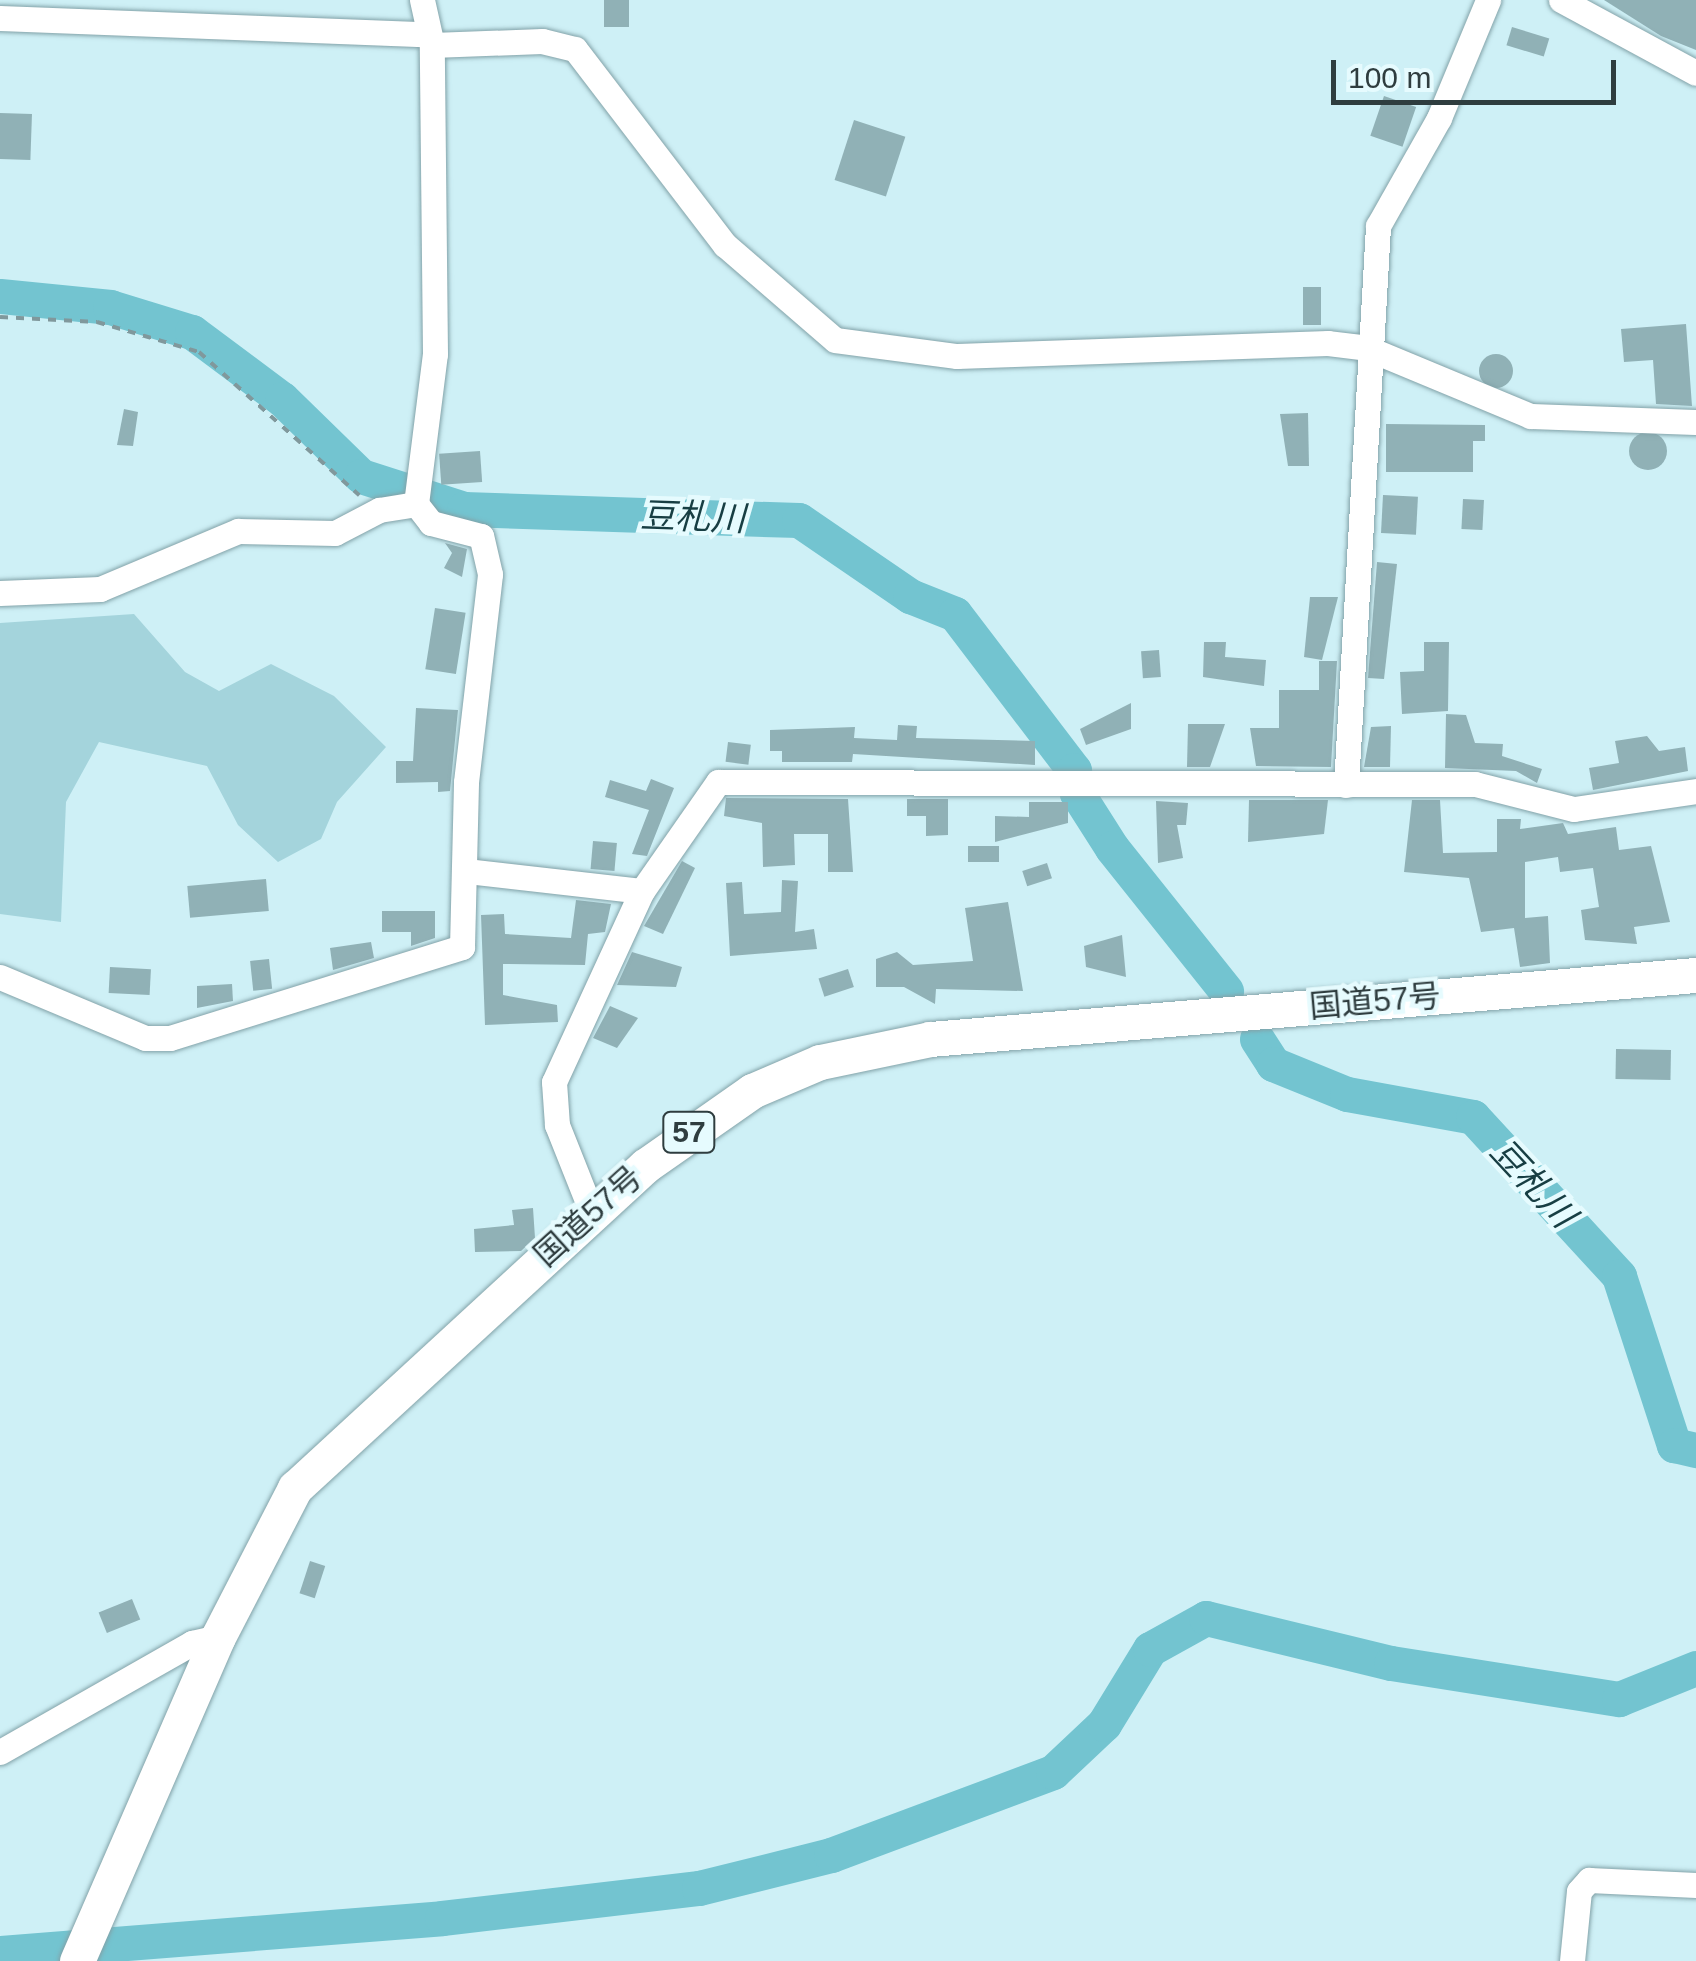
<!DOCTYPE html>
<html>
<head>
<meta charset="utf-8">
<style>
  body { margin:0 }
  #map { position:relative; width:1696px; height:1961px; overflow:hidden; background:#cef0f6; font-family:Arial,"Noto Sans JP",sans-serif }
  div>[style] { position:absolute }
  .green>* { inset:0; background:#a4d4dc }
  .river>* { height:35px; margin:-17.5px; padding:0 17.5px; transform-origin:17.5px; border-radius:17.5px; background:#73c4d0 }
  .building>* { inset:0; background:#90b1b6; transform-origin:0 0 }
  .round { border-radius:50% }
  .path>* { height:4px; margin-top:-2px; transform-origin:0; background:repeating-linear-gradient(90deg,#80989c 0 8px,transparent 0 16px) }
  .roads { filter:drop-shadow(0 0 2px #82a2a8) drop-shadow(0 0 2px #82a2a8) }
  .minor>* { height:25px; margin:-12.5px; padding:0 12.5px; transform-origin:12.5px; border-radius:12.5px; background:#fff }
  .highway>* { height:35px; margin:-17.5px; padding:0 17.5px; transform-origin:17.5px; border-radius:17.5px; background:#fff }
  span { translate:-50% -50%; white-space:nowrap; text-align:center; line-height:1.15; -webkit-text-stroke:9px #e6fbfe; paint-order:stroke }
  .shield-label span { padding:2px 8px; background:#e6fbfe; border:2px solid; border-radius:8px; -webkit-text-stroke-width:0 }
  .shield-label { font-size:30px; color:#2f3d3f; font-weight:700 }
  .street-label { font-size:32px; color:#2f3d3f }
  .water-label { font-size:35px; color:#173e43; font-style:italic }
  .scale { position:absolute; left:1331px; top:60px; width:285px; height:45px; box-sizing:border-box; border:5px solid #2f3d3f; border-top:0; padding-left:12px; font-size:30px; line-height:35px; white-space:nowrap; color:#2f3d3f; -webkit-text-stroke:8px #e6fbfe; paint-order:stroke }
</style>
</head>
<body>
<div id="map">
  <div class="green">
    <div style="clip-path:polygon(134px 614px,185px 672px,219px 691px,271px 664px,334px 696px,386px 747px,337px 802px,321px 839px,278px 862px,238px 825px,207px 766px,99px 742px,66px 802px,61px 922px,0 914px,0 623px)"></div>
  </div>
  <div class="river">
    <div style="left:0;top:296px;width:111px;rotate:5.7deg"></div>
    <div style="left:110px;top:307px;width:86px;rotate:17deg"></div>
    <div style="left:192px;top:332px;width:112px;rotate:36.7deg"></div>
    <div style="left:282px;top:399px;width:110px;rotate:44.3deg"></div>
    <div style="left:361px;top:476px;width:108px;rotate:17.8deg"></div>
    <div style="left:464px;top:509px;width:335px;rotate:1.9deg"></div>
    <div style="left:799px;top:520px;width:135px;rotate:34.4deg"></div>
    <div style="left:910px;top:596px;width:48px;rotate:21.8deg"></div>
    <div style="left:955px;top:614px;width:196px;rotate:52.7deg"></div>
    <div style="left:1074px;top:770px;width:23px;rotate:83deg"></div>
    <div style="left:1077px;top:793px;width:65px;rotate:57.5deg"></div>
    <div style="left:1112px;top:848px;width:183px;rotate:51.4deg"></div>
    <div style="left:1257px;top:1039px;width:30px;rotate:57deg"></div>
    <div style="left:1273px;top:1064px;width:80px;rotate:22.1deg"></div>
    <div style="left:1347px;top:1094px;width:128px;rotate:10.3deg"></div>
    <div style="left:1473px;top:1117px;width:216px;rotate:47.4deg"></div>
    <div style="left:1619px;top:1276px;width:178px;rotate:72deg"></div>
    <div style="left:1674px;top:1445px;width:23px;rotate:13deg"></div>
    <div style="left:0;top:1953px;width:443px;rotate:-4.5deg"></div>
    <div style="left:442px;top:1918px;width:259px;rotate:-6.7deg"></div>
    <div style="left:699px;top:1888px;width:136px;rotate:-14deg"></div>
    <div style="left:831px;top:1855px;width:237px;rotate:-20.5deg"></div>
    <div style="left:1053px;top:1772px;width:70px;rotate:-43.3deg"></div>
    <div style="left:1104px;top:1724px;width:88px;rotate:-58.5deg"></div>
    <div style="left:1150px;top:1649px;width:64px;rotate:-29deg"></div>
    <div style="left:1206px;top:1618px;width:190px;rotate:13.7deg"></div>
    <div style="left:1391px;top:1663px;width:231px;rotate:9deg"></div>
    <div style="left:1619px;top:1699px;width:83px;rotate:-21.9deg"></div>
  </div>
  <div class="building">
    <div style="left:604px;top:0;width:25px;height:27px"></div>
    <div style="clip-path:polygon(1604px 0,1696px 0,1696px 50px,1661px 36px)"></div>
    <div style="left:1512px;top:27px;width:39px;height:19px;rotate:17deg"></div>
    <div style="left:1384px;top:96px;width:34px;height:42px;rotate:19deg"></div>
    <div style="left:0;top:113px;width:32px;height:46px;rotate:2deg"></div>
    <div style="left:854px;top:120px;width:54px;height:63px;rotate:18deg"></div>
    <div style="left:1303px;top:287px;width:18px;height:38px"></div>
    <div style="clip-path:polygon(1686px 324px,1692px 406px,1656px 404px,1653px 360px,1624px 362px,1621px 329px)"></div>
    <div class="round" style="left:1479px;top:354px;width:34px;height:34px"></div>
    <div style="clip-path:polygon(124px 409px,138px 412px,133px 446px,117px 445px)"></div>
    <div style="clip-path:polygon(1308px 413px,1309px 466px,1288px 466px,1280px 414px)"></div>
    <div style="clip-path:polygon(1386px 424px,1485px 425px,1485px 441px,1473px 441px,1473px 472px,1386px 472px)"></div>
    <div class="round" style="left:1629px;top:432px;width:38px;height:38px"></div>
    <div style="left:480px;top:451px;width:31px;height:41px;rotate:86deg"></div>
    <div style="left:1383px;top:495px;width:35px;height:38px;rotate:3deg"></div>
    <div style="left:1463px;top:499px;width:21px;height:30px;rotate:3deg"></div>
    <div style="clip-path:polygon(445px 543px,467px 549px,462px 577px,444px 568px,452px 553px)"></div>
    <div style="clip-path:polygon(1377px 562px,1397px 564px,1384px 679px,1368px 678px)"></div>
    <div style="clip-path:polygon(1310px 597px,1338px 597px,1322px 660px,1304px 657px)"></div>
    <div style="left:435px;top:608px;width:31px;height:62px;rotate:9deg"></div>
    <div style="clip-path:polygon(1204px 642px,1226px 642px,1225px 657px,1266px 660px,1264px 686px,1203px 677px)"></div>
    <div style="clip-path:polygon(1424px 642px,1449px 642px,1448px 711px,1402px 714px,1400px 672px,1424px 671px)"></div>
    <div style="left:1159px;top:650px;width:27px;height:18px;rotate:86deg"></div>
    <div style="clip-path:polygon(1319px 661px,1337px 661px,1331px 767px,1256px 766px,1250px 728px,1279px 728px,1279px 690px,1319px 690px)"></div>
    <div style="clip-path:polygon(1131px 703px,1131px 729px,1086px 745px,1080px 729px)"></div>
    <div style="clip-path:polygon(416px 708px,458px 710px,450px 791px,438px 792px,438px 782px,396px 783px,396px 761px,413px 761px)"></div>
    <div style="clip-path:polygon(1446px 714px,1466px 715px,1475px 743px,1503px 744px,1502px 756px,1542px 769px,1537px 783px,1516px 771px,1445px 768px)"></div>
    <div style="clip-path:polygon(1188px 724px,1225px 724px,1210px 767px,1187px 767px)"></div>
    <div style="clip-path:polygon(898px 725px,917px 726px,916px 738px,1035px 741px,1035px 765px,853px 754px,852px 762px,782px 762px,782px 751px,770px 751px,770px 730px,855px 727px,854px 738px,897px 740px)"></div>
    <div style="clip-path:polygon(1391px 726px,1390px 767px,1364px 767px,1371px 727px)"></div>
    <div style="clip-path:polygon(1647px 736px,1659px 751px,1685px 747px,1688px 771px,1593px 790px,1589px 768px,1619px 763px,1615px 741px)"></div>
    <div style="left:728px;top:742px;width:23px;height:20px;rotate:7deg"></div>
    <div style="clip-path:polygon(651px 779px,674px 788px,647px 856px,632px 854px,649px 810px,605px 797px,610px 780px,646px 791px)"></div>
    <div style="clip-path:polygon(726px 798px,848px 799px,853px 872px,828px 872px,828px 834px,794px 834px,795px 865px,763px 867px,762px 823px,724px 816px)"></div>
    <div style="clip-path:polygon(907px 799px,948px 799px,948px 835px,926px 836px,926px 816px,907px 816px)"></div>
    <div style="clip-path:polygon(1249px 800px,1328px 800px,1324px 834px,1248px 842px)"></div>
    <div style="clip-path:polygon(1412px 800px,1440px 800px,1443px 853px,1497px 852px,1497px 819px,1521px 819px,1520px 829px,1563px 823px,1568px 834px,1616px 827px,1619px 850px,1651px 846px,1670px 922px,1634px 927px,1637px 944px,1585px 940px,1581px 910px,1599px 907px,1593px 868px,1560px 872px,1558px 857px,1525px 862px,1525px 918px,1548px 916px,1550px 963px,1520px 967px,1514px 928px,1481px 932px,1469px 878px,1404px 872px)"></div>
    <div style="clip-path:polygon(1156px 801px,1188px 803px,1186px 825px,1177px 825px,1183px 858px,1158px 863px)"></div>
    <div style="clip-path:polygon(1029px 802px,1068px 802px,1068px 823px,995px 842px,995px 816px,1029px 817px)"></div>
    <div style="left:593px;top:841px;width:24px;height:28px;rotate:5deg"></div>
    <div style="left:968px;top:846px;width:31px;height:16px"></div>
    <div style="clip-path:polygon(682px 861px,695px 868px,663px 934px,644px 926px)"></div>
    <div style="left:1047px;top:863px;width:16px;height:26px;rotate:72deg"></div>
    <div style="left:266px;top:879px;width:32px;height:79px;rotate:85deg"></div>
    <div style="clip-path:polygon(782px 880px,798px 881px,795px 932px,814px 929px,817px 949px,730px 956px,726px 883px,742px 882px,744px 914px,781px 912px)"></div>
    <div style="clip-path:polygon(576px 900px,611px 904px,605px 932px,588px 934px,585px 965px,503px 964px,503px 995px,557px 1005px,558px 1022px,485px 1025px,481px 915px,504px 914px,505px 934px,571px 938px)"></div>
    <div style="clip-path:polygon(1008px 902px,1023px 991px,936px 989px,935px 1004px,904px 987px,876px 987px,876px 959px,897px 952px,913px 965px,973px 961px,965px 908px)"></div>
    <div style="clip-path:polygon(382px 911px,435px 911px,435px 938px,411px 946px,411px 932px,382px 932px)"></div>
    <div style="clip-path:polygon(1122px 935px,1126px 977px,1086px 967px,1084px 946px)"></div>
    <div style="clip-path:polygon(371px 942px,374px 958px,333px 970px,330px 948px)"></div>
    <div style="clip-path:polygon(632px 952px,682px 967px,676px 987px,617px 985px)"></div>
    <div style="left:269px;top:959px;width:30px;height:19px;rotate:84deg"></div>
    <div style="left:110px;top:967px;width:41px;height:26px;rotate:3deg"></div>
    <div style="left:848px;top:969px;width:19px;height:31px;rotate:72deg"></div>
    <div style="clip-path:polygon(232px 984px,233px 1001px,197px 1008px,197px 986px)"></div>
    <div style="clip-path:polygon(610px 1006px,638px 1018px,617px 1048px,593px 1038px)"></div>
    <div style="left:1616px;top:1049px;width:55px;height:30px;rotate:1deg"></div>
    <div style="clip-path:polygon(533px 1208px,535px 1238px,521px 1251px,475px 1252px,474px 1229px,514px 1225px,512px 1210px)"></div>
    <div style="left:310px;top:1561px;width:16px;height:34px;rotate:18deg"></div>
    <div style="left:132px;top:1599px;width:22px;height:36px;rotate:68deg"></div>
  </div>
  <div class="path">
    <div style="left:0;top:317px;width:97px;rotate:3deg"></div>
    <div style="left:97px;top:322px;width:106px;rotate:16.4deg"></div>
    <div style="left:199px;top:352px;width:215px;rotate:41.8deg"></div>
  </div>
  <div class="roads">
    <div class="minor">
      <div style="left:1561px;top:0;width:153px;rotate:28.4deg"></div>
      <div style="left:0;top:18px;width:424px;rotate:2.2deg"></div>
      <div style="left:432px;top:45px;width:110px;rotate:-2.1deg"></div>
      <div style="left:542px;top:41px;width:34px;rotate:14deg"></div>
      <div style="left:575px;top:49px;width:247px;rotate:52.6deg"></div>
      <div style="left:725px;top:245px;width:145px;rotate:40.8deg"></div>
      <div style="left:835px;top:340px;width:123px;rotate:7.5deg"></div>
      <div style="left:957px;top:356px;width:371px;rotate:-2deg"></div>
      <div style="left:1328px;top:343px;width:39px;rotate:7deg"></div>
      <div style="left:1367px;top:348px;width:177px;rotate:22.6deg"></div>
      <div style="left:1530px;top:416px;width:166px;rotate:2.1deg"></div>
      <div style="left:0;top:593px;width:100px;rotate:-2.3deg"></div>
      <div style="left:100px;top:589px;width:150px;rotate:-22.8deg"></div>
      <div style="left:238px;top:531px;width:97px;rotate:1.2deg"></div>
      <div style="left:335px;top:533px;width:50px;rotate:-27.6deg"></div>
      <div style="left:379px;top:510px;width:37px;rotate:-9deg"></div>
      <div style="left:1346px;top:785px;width:560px;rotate:-86.72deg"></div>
      <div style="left:1378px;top:226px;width:124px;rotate:-60.5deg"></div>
      <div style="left:1439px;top:118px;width:128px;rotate:-67.4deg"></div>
      <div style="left:467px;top:871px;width:176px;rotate:6.5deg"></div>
      <div style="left:0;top:977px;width:157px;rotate:22.8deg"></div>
      <div style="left:145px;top:1038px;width:25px"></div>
      <div style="left:170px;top:1038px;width:306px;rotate:-17.3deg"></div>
      <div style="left:462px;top:947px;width:165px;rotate:-88.6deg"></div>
      <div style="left:466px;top:782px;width:209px;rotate:-83.4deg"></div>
      <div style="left:490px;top:574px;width:39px;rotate:-103deg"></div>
      <div style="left:481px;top:536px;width:52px;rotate:-165.4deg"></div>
      <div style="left:431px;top:523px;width:24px;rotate:-128deg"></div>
      <div style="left:416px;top:504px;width:151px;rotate:-82.8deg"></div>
      <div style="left:435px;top:354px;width:309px;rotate:-90.6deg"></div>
      <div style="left:432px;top:45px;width:46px;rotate:-102.5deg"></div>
      <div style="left:592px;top:1213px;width:95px;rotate:-111.7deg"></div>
      <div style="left:557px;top:1125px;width:43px;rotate:-94deg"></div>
      <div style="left:554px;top:1082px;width:210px;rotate:-65.3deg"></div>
      <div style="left:642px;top:891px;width:133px;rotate:-55.1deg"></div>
      <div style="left:718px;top:782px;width:757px;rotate:0.15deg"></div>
      <div style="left:1475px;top:784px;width:102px;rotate:14.2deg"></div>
      <div style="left:1574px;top:809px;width:123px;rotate:-8.4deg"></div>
      <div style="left:0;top:1752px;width:221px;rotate:-29.6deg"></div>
      <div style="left:192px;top:1643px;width:27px;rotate:-13deg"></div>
      <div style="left:1572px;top:1961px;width:70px;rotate:-84.3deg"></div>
      <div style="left:1579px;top:1891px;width:15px;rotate:-48deg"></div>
      <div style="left:1589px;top:1880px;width:107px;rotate:2.7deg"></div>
    </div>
    <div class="highway">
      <div style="left:77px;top:1961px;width:353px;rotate:-66.5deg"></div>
      <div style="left:218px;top:1637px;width:168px;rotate:-62.7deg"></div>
      <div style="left:295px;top:1488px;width:476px;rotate:-42.6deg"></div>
      <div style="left:645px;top:1166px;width:131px;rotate:-35deg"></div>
      <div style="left:752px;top:1091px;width:74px;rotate:-23.1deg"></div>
      <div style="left:820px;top:1062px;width:112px;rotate:-11.8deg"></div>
      <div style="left:930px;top:1039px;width:769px;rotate:-4.78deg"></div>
    </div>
  </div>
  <div class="shield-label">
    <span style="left:689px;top:1132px">57</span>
  </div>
  <div class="street-label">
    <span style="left:1375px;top:1001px;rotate:-5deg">国道57号</span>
    <span style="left:588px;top:1216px;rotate:-42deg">国道57号</span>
  </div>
  <div class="water-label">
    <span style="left:693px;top:517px;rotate:2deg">豆札川</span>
    <span style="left:1533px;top:1183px;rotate:47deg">豆札川</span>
  </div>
  <div class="scale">100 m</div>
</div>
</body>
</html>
